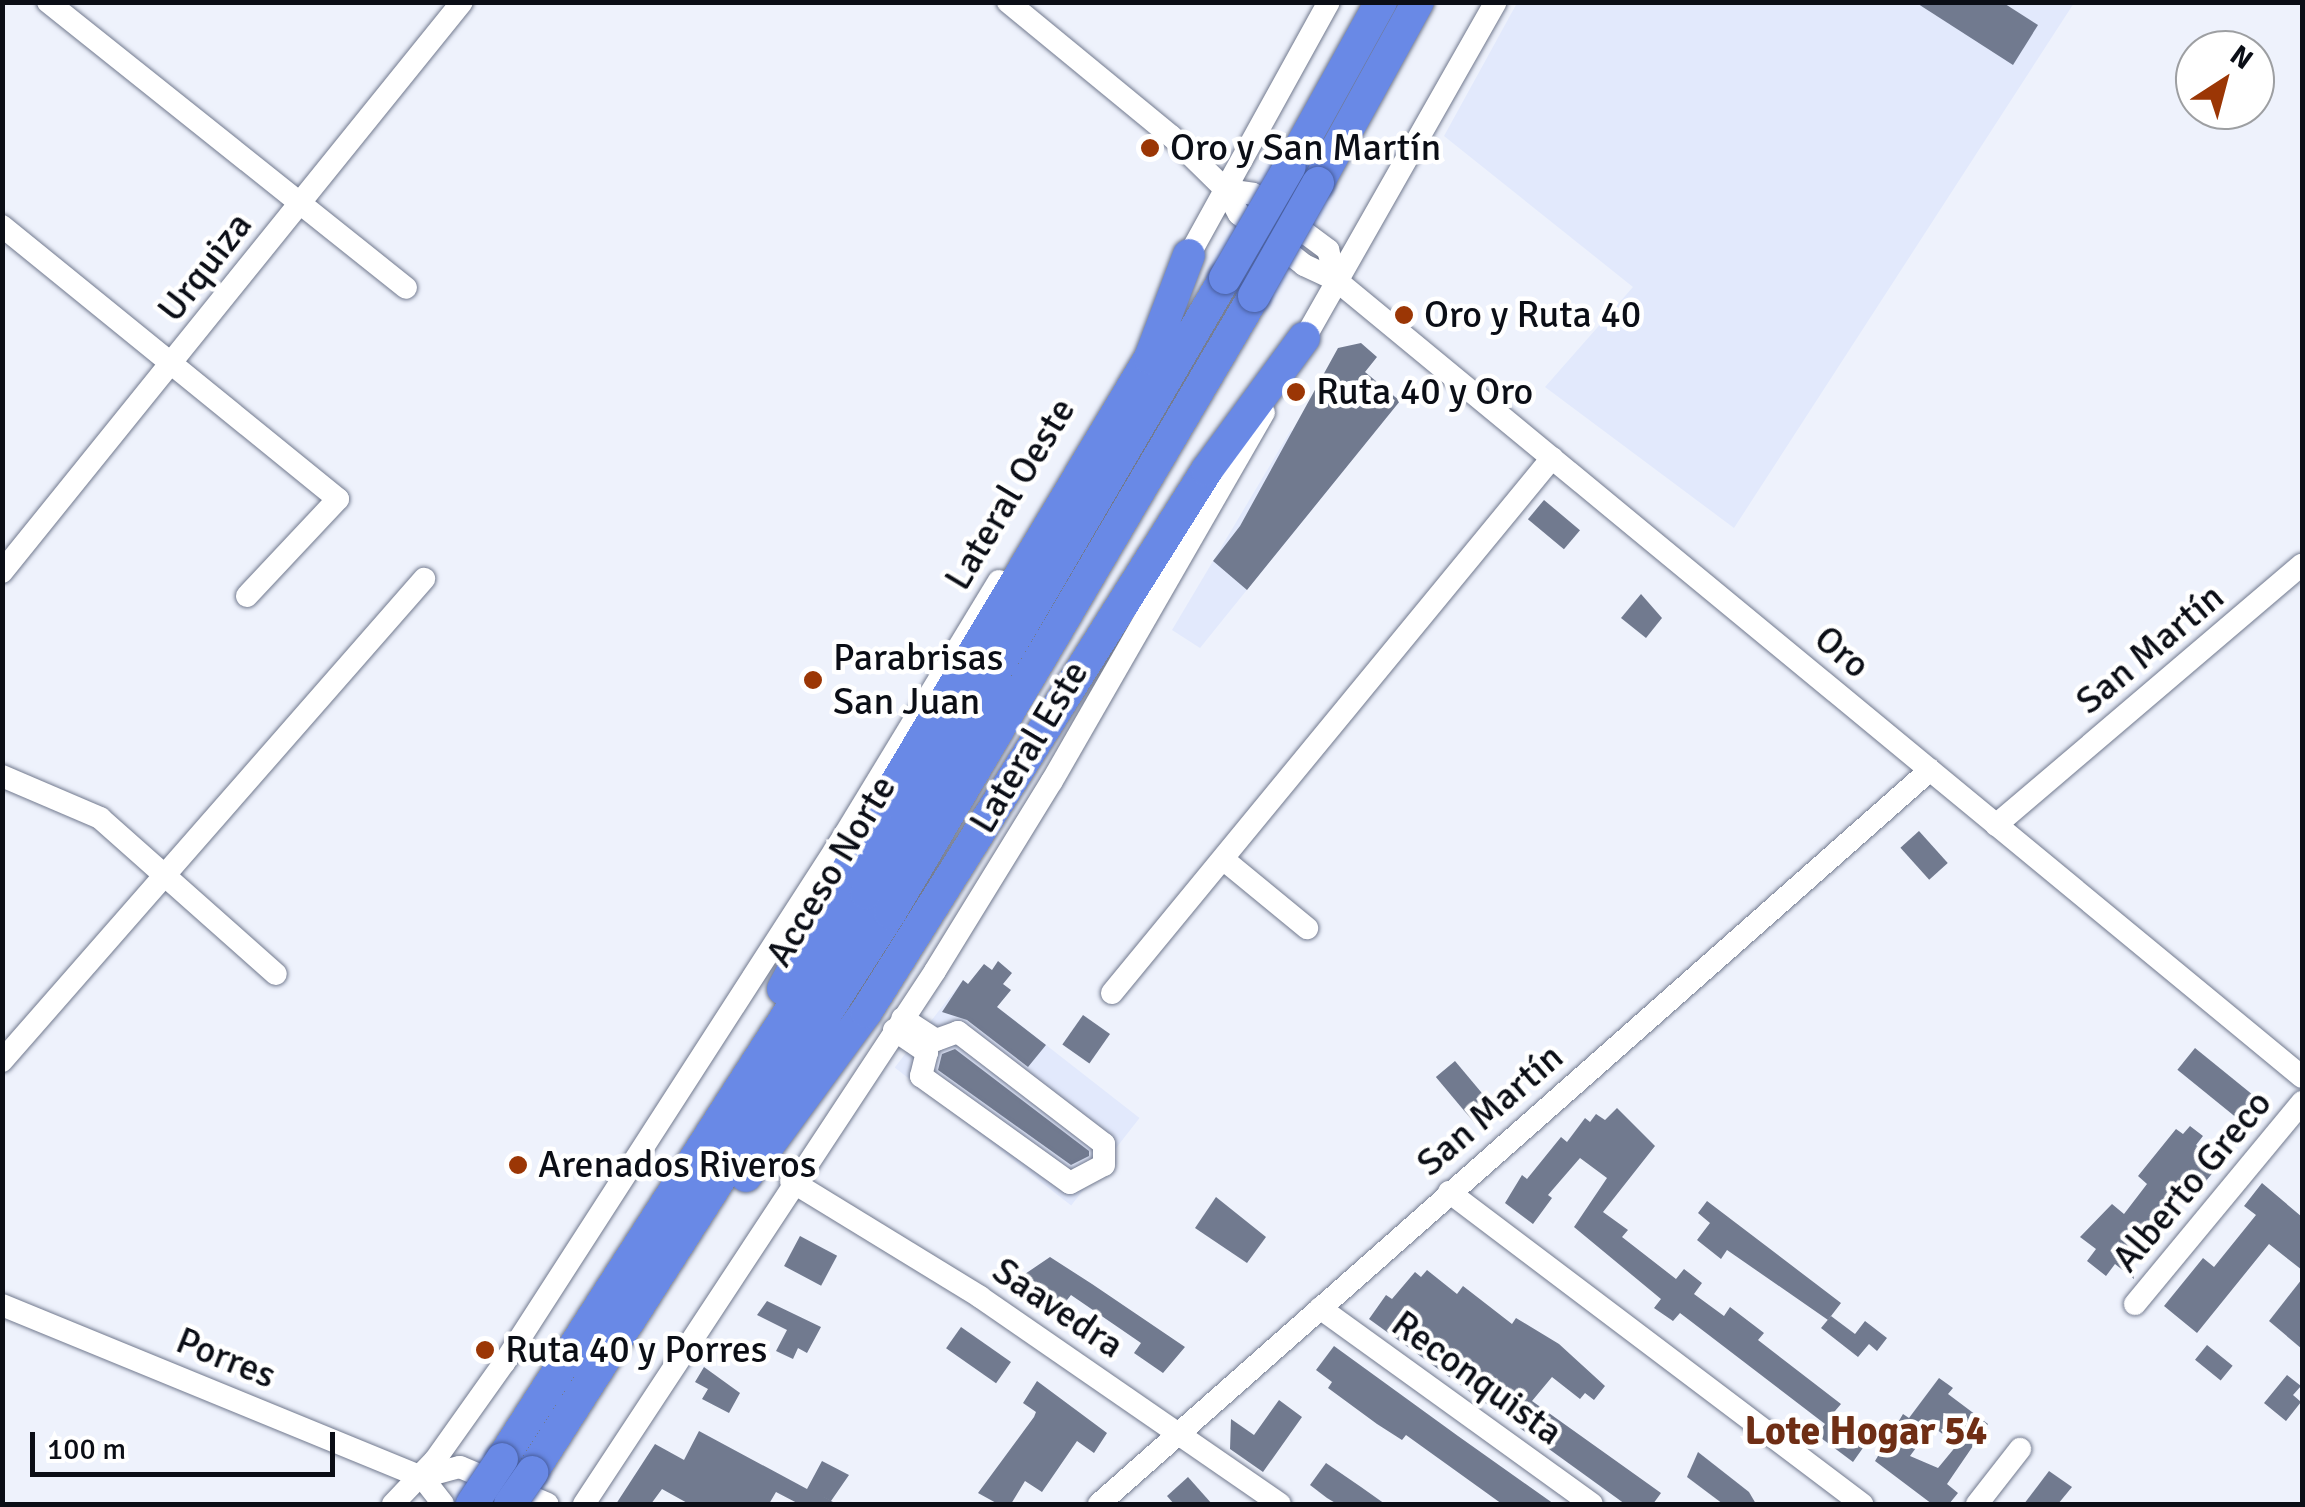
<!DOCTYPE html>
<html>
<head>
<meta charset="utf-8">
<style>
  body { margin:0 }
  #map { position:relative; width:2305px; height:1507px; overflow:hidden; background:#eef2fc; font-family:Signika,sans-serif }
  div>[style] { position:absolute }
  .built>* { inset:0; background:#e2e9fc; transform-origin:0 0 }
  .building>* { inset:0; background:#717a8f; transform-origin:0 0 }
  .roads { filter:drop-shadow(0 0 2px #71798e) drop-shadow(0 0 2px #71798e) }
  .minor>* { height:22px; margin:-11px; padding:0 11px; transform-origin:11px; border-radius:11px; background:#fff }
  .highway>* { height:32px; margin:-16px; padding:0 16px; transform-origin:16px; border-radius:16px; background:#6989e6 }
  .bridges { filter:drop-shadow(0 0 2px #485e9d) drop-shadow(0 0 2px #485e9d) }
  .highway-bridge>* { height:32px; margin:-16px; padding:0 16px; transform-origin:16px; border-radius:16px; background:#6989e6 }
  .dots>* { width:28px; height:28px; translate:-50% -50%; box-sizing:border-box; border:5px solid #fff; border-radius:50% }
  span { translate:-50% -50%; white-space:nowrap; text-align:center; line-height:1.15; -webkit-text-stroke:9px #fff; paint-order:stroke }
  .poi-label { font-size:38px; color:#0b0e16 }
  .left { translate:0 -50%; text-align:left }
  .street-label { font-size:38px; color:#0b0e16 }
  .neighbourhood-label { font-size:40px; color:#6f2e15; font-weight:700 }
  .frame { position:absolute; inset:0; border:5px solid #0b0e16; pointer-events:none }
  .north { position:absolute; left:2175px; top:30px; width:100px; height:100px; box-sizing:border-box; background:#fff; border:2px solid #9d9fa2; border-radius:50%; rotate:36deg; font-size:28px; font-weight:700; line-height:40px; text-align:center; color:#0b0e16 }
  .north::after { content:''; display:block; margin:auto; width:35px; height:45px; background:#9b3605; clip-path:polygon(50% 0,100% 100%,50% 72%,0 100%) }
  .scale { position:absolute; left:30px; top:1432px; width:305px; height:45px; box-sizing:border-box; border:5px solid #0b0e16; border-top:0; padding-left:12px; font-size:30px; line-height:35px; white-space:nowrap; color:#0b0e16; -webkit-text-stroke:8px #fff; paint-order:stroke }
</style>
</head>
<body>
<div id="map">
  <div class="built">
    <div style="clip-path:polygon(1517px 3px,2074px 3px,1734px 528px,1545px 387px,1633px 287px,1444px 136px)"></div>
    <div style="clip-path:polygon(1291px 430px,1342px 472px,1200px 648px,1172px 630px)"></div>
    <div style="left:963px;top:980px;width:224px;height:111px;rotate:38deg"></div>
  </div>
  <div class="building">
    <div style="clip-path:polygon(1915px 2px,2002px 2px,2038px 25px,2013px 65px)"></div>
    <div style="clip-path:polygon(1361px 343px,1377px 357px,1365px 372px,1400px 401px,1247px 590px,1213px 561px,1240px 526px,1338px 348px)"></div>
    <div style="left:1544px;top:500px;width:47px;height:25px;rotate:40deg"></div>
    <div style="clip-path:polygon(1641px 594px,1662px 618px,1646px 638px,1621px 618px)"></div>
    <div style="left:1919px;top:831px;width:43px;height:25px;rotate:48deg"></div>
    <div style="clip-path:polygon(998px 961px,1012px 973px,1003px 984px,1011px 990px,997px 1007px,1046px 1045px,1028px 1067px,967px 1020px,942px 1012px,963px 980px,968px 984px,984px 964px,992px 970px)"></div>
    <div style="left:1083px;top:1015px;width:33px;height:36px;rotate:35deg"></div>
    <div style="left:2195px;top:1048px;width:92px;height:28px;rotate:39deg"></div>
    <div style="clip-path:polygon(955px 1049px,1089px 1151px,1089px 1156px,1071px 1165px,938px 1070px,942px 1054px)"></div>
    <div style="left:1455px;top:1061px;width:61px;height:25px;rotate:50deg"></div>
    <div style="clip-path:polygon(1617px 1108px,1655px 1146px,1603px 1212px,1628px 1230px,1622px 1237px,1676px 1279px,1684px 1269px,1702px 1283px,1694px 1294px,1724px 1316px,1730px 1307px,1764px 1333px,1758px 1340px,1841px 1404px,1829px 1418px,1865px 1445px,1853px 1462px,1817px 1435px,1825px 1424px,1680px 1313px,1673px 1321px,1654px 1308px,1661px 1299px,1574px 1227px,1607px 1178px,1580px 1158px,1548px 1195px,1552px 1198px,1533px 1224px,1505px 1203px,1522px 1175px,1527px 1179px,1561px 1137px,1567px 1142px,1585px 1118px,1590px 1122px,1596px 1114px,1605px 1120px)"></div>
    <div style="clip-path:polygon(2190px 1126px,2203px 1136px,2196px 1145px,2220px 1164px,2201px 1187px,2189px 1178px,2130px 1250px,2134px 1279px,2115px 1264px,2106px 1276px,2087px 1261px,2096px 1249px,2080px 1237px,2112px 1204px,2124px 1214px,2147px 1184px,2138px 1176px,2176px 1129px,2183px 1134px)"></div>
    <div style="clip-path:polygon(2262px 1183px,2302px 1217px,2302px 1270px,2269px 1244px,2197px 1333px,2164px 1306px,2203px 1258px,2214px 1267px,2256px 1215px,2244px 1206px)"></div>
    <div style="clip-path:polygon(1216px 1197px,1266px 1237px,1247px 1263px,1195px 1228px)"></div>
    <div style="clip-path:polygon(1707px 1201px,1841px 1303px,1828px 1320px,1727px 1250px,1721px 1259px,1697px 1240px,1710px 1223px,1698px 1213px)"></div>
    <div style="left:800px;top:1236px;width:42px;height:34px;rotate:28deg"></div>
    <div style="clip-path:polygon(1050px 1257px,1092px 1284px,1185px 1347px,1163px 1373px,1134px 1353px,1141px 1343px,1071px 1295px,1056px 1314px,1026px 1289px,1031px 1283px,1022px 1276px)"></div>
    <div style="clip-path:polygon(1427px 1270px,1457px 1294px,1463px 1286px,1512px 1324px,1516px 1318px,1559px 1344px,1605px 1386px,1594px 1400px,1585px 1393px,1580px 1399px,1552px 1377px,1532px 1401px,1661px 1493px,1653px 1504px,1625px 1504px,1369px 1319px,1386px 1295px,1392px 1299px,1415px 1272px,1421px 1277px)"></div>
    <div style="clip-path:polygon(2302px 1279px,2302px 1349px,2269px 1321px)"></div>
    <div style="clip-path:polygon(767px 1301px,821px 1327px,807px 1353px,798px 1348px,793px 1359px,776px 1351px,787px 1330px,757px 1315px)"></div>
    <div style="clip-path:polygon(1831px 1316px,1855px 1334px,1865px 1321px,1887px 1338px,1877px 1351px,1869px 1344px,1858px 1357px,1821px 1328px)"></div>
    <div style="left:961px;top:1327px;width:61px;height:26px;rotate:35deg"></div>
    <div style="left:2207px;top:1345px;width:33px;height:19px;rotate:39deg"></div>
    <div style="clip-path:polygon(1334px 1346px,1458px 1436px,1554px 1504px,1502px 1504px,1406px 1435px,1402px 1440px,1377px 1424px,1328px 1388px,1332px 1382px,1316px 1370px)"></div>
    <div style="clip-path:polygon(704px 1367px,740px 1393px,729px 1413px,702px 1399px,708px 1389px,695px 1382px)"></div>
    <div style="clip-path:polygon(2287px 1375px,2301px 1386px,2293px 1395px,2301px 1402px,2286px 1421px,2264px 1403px)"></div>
    <div style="clip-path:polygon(evenodd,1939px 1378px,1953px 1388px,1948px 1394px,1988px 1424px,1947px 1484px,1958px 1493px,1949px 1504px,1932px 1504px,1875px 1461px,1903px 1414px,1909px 1418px,1939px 1378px,1932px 1426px,1957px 1445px,1938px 1468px,1910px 1456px,1932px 1426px)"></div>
    <div style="clip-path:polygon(1037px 1381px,1107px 1433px,1094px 1453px,1077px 1441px,1042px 1492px,1025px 1481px,1011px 1504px,998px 1504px,978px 1493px,1034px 1417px,1036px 1412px,1023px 1403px)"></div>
    <div style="clip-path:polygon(1279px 1400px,1302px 1417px,1263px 1472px,1230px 1449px,1231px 1419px,1254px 1435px)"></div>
    <div style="clip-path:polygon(699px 1431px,807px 1489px,822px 1461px,849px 1475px,831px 1501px,823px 1497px,837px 1504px,799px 1504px,776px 1492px,769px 1504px,689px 1504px,662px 1489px,651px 1504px,616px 1504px,655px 1444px,684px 1460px)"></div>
    <div style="clip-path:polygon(1698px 1452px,1749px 1492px,1756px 1504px,1723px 1504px,1687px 1477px)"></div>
    <div style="clip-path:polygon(1326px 1463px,1361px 1487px,1385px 1504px,1337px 1504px,1327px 1498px,1310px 1485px)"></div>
    <div style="clip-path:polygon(2049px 1471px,2072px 1487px,2058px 1504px,2024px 1504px)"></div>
    <div style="clip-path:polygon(1188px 1477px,1212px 1504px,1174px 1504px,1167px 1496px)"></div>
  </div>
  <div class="roads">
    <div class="minor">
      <div style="left:48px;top:2px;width:458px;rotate:38.6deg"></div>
      <div style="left:1008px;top:2px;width:211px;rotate:39.4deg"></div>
      <div style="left:1171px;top:136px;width:77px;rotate:44.5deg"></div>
      <div style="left:1226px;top:190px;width:27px;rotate:62deg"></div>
      <div style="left:1239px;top:214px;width:83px;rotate:38.1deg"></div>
      <div style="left:1304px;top:265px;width:35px;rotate:25deg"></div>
      <div style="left:1336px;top:280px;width:1252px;rotate:39.52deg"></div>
      <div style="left:1226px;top:190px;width:27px;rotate:8deg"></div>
      <div style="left:1253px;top:194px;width:94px;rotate:36.7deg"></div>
      <div style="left:1328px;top:250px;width:31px;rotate:75deg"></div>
      <div style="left:2px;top:226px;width:433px;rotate:39.1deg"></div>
      <div style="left:338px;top:499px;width:133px;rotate:133.2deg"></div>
      <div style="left:1182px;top:268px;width:304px;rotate:-61.1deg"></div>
      <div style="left:1298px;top:350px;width:400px;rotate:-60.4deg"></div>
      <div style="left:2px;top:572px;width:732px;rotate:-51.1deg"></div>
      <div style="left:2px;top:776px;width:107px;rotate:23.2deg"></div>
      <div style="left:100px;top:818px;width:235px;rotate:41.6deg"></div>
      <div style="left:1996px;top:825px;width:402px;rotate:-40.4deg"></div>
      <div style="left:1223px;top:859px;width:109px;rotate:39.4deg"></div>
      <div style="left:1112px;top:993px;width:693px;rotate:-50.57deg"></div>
      <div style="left:894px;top:1030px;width:40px;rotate:34deg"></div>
      <div style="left:927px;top:1052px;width:25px;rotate:104deg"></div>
      <div style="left:921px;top:1076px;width:183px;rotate:35.7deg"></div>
      <div style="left:1070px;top:1183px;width:38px;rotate:-28deg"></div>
      <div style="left:1104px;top:1165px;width:21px;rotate:-90deg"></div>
      <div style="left:1104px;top:1144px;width:184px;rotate:-142.5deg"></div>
      <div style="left:958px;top:1032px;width:23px;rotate:160deg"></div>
      <div style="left:936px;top:1040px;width:40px;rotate:-147.1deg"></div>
      <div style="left:2px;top:1061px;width:641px;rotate:-48.8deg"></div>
      <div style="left:791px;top:1181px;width:222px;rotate:31.5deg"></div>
      <div style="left:980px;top:1297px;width:364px;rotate:34.6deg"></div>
      <div style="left:1449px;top:1192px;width:518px;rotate:37.07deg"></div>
      <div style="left:2135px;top:1304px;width:262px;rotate:-50.4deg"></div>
      <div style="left:2px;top:1305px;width:454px;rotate:22.3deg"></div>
      <div style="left:422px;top:1477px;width:39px;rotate:-15deg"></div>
      <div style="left:460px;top:1467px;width:95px;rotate:22.8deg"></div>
      <div style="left:1320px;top:1308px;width:335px;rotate:35.8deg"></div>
      <div style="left:422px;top:1477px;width:34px;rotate:52deg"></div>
      <div style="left:393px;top:1504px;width:61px;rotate:-46.3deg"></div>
      <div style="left:435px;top:1460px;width:119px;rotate:-54.6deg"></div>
      <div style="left:504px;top:1363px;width:629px;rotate:-57.19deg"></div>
      <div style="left:845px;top:834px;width:296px;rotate:-58.7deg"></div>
      <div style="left:584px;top:1504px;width:638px;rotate:-56.63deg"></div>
      <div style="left:935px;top:971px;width:223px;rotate:-58.4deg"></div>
      <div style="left:1052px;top:781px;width:425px;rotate:-60.1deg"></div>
      <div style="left:1099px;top:1504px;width:1109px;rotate:-41.45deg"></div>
      <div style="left:1977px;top:1504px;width:70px;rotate:-52deg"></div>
    </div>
    <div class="highway">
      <div style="left:1290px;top:166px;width:188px;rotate:-61deg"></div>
      <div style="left:1318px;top:183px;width:207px;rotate:-61.1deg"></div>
      <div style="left:783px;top:989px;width:212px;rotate:-61.5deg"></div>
      <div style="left:884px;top:803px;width:518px;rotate:-59.13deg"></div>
      <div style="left:1150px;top:358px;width:110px;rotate:-69.3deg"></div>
      <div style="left:746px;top:1176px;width:203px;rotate:-53.8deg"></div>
      <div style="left:866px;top:1012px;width:640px;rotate:-57.82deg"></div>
      <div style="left:1207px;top:470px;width:164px;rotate:-53.7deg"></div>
      <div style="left:502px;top:1459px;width:673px;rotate:-57.25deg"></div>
      <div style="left:866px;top:893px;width:712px;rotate:-59.73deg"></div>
      <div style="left:532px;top:1472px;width:664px;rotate:-57.36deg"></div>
      <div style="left:890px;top:913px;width:716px;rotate:-59.46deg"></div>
    </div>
  </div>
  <div class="bridges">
    <div class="highway-bridge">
      <div style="left:1225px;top:278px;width:129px;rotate:-59.9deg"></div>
      <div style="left:1254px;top:296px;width:130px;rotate:-60.5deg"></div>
      <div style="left:472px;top:1504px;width:54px;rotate:-56.3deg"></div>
      <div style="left:510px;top:1504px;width:39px;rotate:-55deg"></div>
    </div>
  </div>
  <div class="dots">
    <div style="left:1150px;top:148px;background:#9b3605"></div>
    <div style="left:1404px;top:315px;background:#9b3605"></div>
    <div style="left:1296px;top:392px;background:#9b3605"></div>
    <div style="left:813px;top:680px;background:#9b3605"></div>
    <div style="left:518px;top:1165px;background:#9b3605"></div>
    <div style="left:485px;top:1350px;background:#9b3605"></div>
  </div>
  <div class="poi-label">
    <span class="left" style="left:1170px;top:148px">Oro y San Martín</span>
    <span class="left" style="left:1424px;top:315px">Oro y Ruta 40</span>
    <span class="left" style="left:1316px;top:392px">Ruta 40 y Oro</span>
    <span class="left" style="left:833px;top:680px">Parabrisas<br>San Juan</span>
    <span class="left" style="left:538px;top:1165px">Arenados Riveros</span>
    <span class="left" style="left:505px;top:1350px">Ruta 40 y Porres</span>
  </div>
  <div class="street-label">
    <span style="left:205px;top:267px;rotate:-52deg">Urquiza</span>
    <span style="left:1010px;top:494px;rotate:-59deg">Lateral Oeste</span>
    <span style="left:2150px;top:649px;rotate:-40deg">San Martín</span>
    <span style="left:1842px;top:652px;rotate:40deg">Oro</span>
    <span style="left:1029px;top:747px;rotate:-59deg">Lateral Este</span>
    <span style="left:831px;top:871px;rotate:-59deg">Acceso Norte</span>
    <span style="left:1490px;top:1110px;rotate:-41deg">San Martín</span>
    <span style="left:2192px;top:1181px;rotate:-50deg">Alberto Greco</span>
    <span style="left:1058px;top:1308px;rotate:34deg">Saavedra</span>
    <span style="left:226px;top:1358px;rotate:22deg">Porres</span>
    <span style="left:1477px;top:1378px;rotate:36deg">Reconquista</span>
  </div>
  <div class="neighbourhood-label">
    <span style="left:1866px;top:1431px">Lote Hogar 54</span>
  </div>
  <div class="frame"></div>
  <div class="north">N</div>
  <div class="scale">100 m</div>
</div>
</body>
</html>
